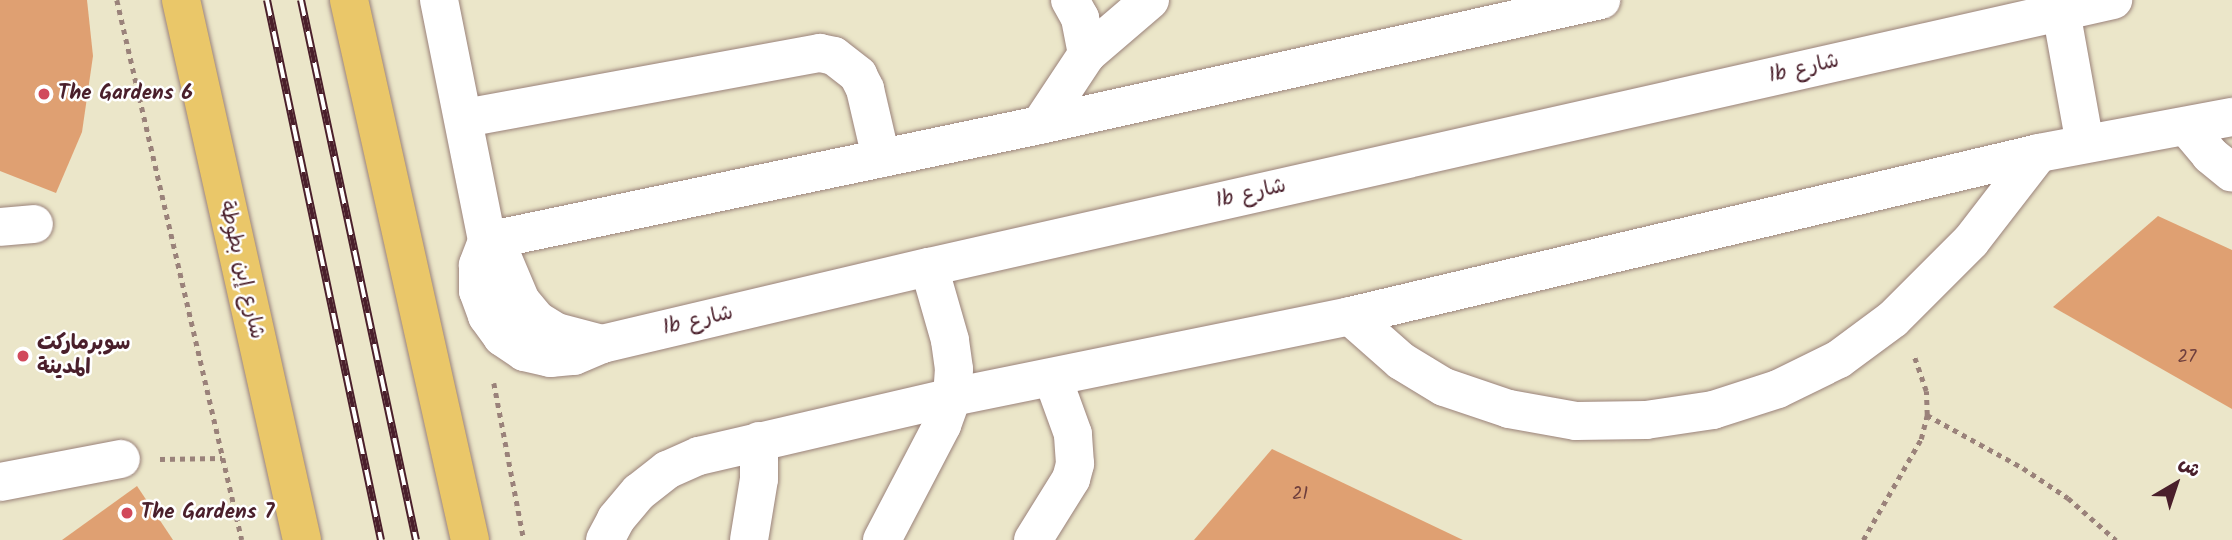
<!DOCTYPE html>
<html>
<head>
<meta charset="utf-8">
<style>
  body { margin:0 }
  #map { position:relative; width:2232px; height:540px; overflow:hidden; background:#ebe6c9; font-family:Kalam,"Playpen Sans Arabic",sans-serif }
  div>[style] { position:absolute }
  .building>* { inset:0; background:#dfa072 }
  .path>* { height:4.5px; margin-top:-2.25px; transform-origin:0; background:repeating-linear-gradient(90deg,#9a827a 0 5px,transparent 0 10px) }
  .roads { filter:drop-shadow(0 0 2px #9a827a) drop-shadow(0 0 2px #9a827a) }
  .minor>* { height:38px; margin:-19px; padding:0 19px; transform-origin:19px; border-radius:19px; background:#fff }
  .major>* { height:38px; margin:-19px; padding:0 19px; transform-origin:19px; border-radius:19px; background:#eac769 }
  .rail>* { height:8px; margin-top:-4px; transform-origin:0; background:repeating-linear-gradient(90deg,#fff 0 16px,#4a1f2b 0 32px); box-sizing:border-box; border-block:2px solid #4a1f2b }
  .dots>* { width:19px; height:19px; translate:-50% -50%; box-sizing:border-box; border:4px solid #fff; border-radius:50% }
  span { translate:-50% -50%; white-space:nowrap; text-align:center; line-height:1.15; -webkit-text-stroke:5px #fff; paint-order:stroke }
  .number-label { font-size:18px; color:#6f3f3d }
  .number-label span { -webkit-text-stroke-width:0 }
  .street-label { font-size:21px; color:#4a1f2b }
  .poi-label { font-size:21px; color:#4a1f2b; font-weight:700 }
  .left { translate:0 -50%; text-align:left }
  .north { position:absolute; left:2141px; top:449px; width:70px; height:70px; -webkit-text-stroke:5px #fff; paint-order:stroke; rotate:39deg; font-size:19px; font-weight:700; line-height:28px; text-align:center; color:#4a1f2b }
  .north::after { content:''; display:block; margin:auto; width:24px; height:32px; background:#4a1f2b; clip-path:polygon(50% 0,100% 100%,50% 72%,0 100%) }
</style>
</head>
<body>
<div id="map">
  <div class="building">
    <div style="clip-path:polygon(0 0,87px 0,93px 56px,82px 132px,56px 193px,0 171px)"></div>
    <div style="clip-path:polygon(2158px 216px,2232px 250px,2232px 409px,2053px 307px)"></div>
    <div style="clip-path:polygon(1272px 449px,1463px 540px,1194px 540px)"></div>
    <div style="clip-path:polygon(137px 486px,173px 540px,62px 540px)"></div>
  </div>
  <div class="path">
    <div style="left:117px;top:0;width:554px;rotate:76.97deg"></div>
    <div style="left:494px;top:383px;width:160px;rotate:79.2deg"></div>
    <div style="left:1927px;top:415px;width:110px;rotate:28.9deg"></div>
    <div style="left:2023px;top:468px;width:54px;rotate:33.7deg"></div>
    <div style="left:2068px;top:498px;width:64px;rotate:41.2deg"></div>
    <div style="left:160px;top:459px;width:62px;rotate:-0.9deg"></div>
    <div style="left:1863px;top:540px;width:116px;rotate:-60.1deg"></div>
    <div style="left:1921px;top:439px;width:25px;rotate:-76deg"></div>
    <div style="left:1927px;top:415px;width:24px;rotate:-92deg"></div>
    <div style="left:1926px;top:391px;width:36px;rotate:-109deg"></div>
  </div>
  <div class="roads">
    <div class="minor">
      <div style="left:439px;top:0;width:246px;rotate:78.7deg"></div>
      <div style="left:487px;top:241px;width:26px;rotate:50deg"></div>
      <div style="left:504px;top:261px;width:43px;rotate:67deg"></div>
      <div style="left:521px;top:301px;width:25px;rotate:50deg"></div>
      <div style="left:537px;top:320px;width:22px;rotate:32deg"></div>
      <div style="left:556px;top:332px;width:48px;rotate:14.6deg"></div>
      <div style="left:1070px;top:0;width:21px;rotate:61deg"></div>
      <div style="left:1080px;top:18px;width:37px;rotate:79deg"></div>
      <div style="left:2061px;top:11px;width:135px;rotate:79.8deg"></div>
      <div style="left:465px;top:118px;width:361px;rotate:-10.4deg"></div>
      <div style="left:820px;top:53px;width:14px;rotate:12deg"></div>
      <div style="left:834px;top:56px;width:31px;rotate:38deg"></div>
      <div style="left:858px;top:75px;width:16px;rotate:63deg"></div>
      <div style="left:865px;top:89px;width:71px;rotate:76.9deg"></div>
      <div style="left:1040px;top:125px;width:85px;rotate:-56.5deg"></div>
      <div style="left:1087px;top:54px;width:83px;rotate:-40.6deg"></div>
      <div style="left:2186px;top:126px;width:38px;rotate:50deg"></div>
      <div style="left:2210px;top:155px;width:28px;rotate:39deg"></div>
      <div style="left:0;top:227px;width:34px;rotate:-5deg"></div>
      <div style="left:487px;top:241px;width:26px;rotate:111deg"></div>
      <div style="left:478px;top:265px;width:26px;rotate:90deg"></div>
      <div style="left:478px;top:291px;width:27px;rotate:70deg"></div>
      <div style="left:487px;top:316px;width:26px;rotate:54deg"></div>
      <div style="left:502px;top:337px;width:27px;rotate:34deg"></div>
      <div style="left:524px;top:352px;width:27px;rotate:13deg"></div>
      <div style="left:550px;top:358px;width:24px;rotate:-5deg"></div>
      <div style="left:574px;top:356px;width:30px;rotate:-23deg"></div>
      <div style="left:602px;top:344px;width:336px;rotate:-13.3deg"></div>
      <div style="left:929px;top:267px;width:1214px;rotate:-12.71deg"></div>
      <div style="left:487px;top:241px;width:565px;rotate:-11.85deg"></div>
      <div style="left:1040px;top:125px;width:575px;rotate:-12.56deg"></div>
      <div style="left:1350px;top:316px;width:68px;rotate:41.4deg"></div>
      <div style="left:1401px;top:361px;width:50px;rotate:31.2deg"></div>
      <div style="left:1444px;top:387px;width:69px;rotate:18.7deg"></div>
      <div style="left:1509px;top:409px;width:68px;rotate:10.2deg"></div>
      <div style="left:1576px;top:421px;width:70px;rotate:-0.8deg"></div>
      <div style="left:1646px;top:420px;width:68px;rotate:-8.5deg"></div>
      <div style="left:1713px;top:410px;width:68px;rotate:-17.9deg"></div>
      <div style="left:1778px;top:389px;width:68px;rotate:-26.2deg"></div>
      <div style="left:1839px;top:359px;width:67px;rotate:-36.5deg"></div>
      <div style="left:1893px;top:319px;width:110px;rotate:-45deg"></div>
      <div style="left:1971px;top:241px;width:111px;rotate:-52.3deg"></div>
      <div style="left:0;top:482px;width:123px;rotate:-10.8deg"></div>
      <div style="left:605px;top:540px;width:24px;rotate:-62deg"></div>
      <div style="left:616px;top:519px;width:35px;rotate:-50deg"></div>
      <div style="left:639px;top:492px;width:36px;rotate:-38deg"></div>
      <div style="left:667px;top:470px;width:35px;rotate:-24deg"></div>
      <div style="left:699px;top:456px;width:260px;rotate:-13.1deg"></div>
      <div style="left:952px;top:397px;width:406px;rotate:-11.5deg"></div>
      <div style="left:1350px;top:316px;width:708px;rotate:-13.31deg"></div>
      <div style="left:2039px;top:153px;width:196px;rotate:-10.6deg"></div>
      <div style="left:749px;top:540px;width:62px;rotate:-80.7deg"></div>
      <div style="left:759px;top:479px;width:38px;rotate:-90deg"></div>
      <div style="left:882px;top:540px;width:130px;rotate:-62.4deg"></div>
      <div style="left:942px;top:425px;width:30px;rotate:-70deg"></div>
      <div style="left:952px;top:397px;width:28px;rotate:-86deg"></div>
      <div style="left:954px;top:369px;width:29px;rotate:-98deg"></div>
      <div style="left:950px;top:340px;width:76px;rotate:-106deg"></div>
      <div style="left:1033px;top:540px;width:72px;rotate:-58.1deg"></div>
      <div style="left:1071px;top:479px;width:16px;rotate:-75deg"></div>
      <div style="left:1075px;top:464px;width:30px;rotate:-94deg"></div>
      <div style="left:1073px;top:434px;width:59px;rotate:-110deg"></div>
    </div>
    <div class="major">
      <div style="left:181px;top:0;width:553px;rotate:77.37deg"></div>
      <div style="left:349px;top:0;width:553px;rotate:77.37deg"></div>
    </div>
  </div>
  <div class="rail">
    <div style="left:267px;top:0;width:552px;rotate:78.08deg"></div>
    <div style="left:301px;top:0;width:552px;rotate:77.98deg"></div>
  </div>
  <div class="dots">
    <div style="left:44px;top:94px;background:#d1495b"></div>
    <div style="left:23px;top:356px;background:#d1495b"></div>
    <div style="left:127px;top:513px;background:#d1495b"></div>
  </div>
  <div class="number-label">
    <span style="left:2187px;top:358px">27</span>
    <span style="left:1300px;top:495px">21</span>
  </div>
  <div class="street-label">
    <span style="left:1804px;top:69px;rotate:-13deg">1b شارع</span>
    <span style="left:1251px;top:194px;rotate:-13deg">1b شارع</span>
    <span style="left:241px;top:270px;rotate:77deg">شارع إبن بطوطة</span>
    <span style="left:698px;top:321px;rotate:-13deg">1b شارع</span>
  </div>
  <div class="poi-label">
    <span class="left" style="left:58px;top:94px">The Gardens 6</span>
    <span class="left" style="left:37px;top:356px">سوبرماركت<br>المدينة</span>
    <span class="left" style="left:141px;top:513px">The Gardens 7</span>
  </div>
  <div class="north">ش</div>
</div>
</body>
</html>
